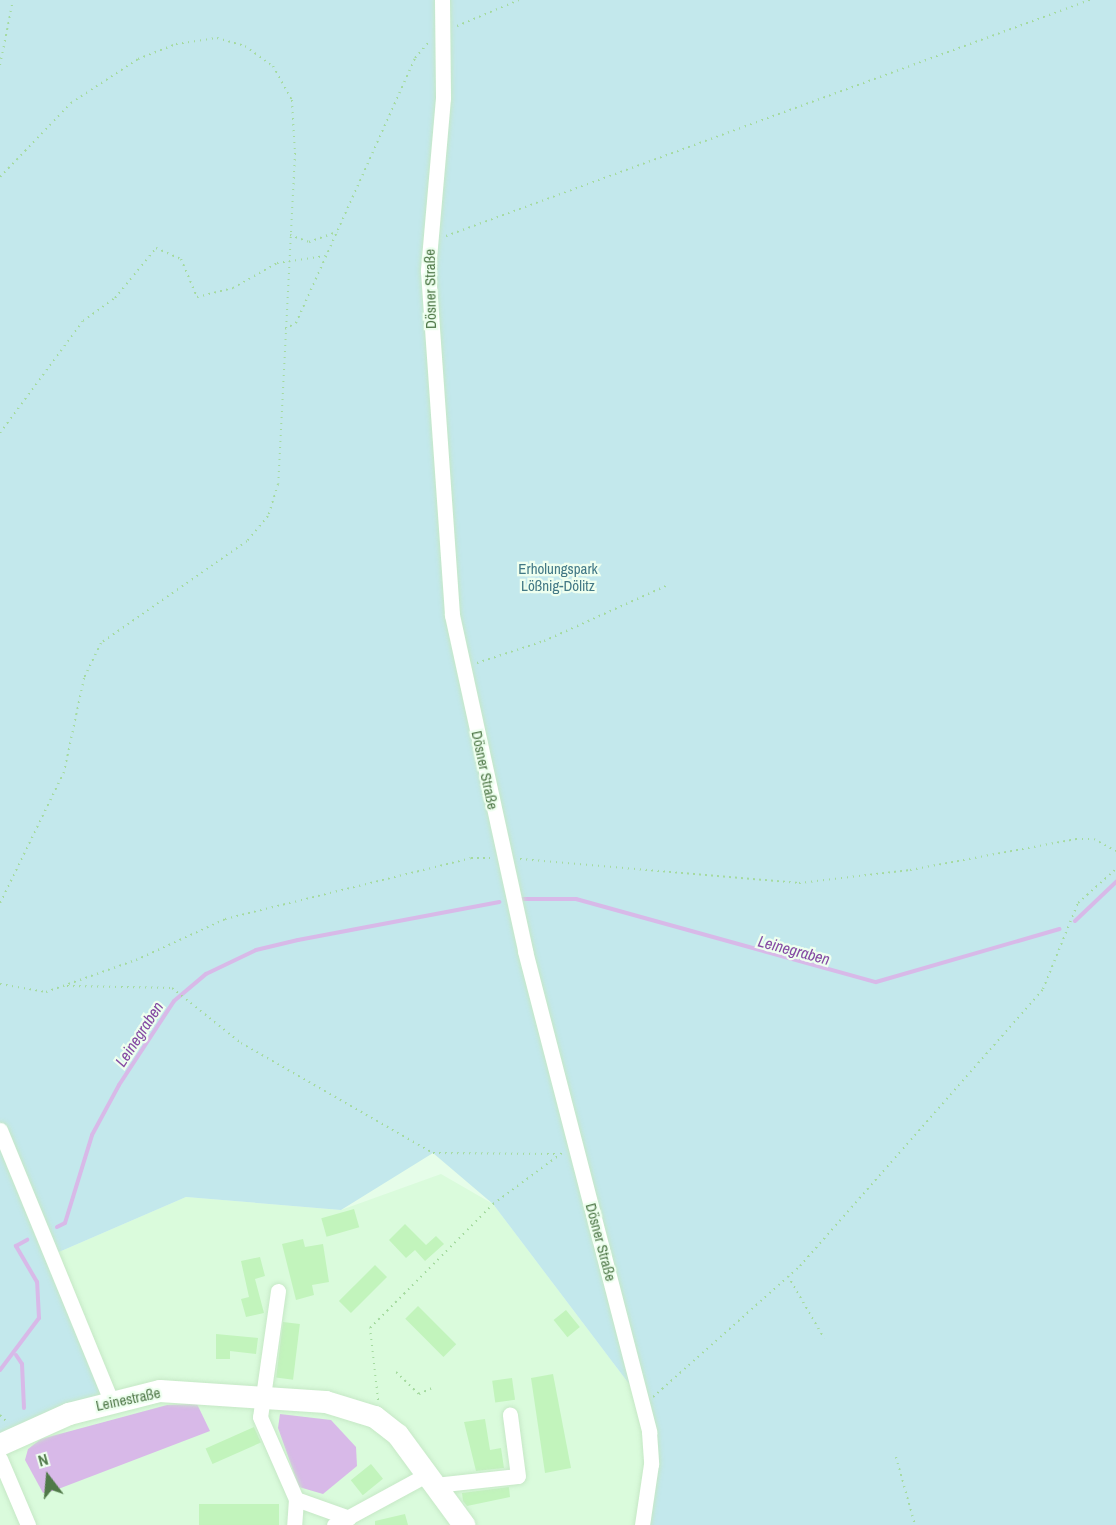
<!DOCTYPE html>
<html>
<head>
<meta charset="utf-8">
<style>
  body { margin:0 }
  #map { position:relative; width:1116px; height:1525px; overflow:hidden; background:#e6fde9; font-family:"Archivo Narrow",sans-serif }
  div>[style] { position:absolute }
  .residential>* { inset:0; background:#dafbdc }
  .green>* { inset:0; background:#c3e8ec }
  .water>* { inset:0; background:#d8b9e8 }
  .stream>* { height:4px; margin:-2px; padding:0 2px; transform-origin:2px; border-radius:2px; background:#d8b9e8 }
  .building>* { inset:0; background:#c2f4bc; transform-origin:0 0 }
  .path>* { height:2px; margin-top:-1px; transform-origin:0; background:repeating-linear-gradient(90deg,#a5da9f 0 1.5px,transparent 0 6px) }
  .roads { filter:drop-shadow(0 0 2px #c6e8c6) drop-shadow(0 0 2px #c6e8c6) }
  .street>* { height:15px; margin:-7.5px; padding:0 7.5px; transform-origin:7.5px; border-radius:7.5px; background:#fff }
  .secondary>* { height:22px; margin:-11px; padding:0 11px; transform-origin:11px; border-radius:11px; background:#fff }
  span { translate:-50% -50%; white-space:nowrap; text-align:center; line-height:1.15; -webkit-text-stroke:4.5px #eeffef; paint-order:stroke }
  .street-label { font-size:15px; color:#507949 }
  .park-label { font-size:15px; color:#427885 }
  .water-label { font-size:16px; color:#854aa3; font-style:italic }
  .north { position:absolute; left:18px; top:1447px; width:60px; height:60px; -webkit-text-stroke:4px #eeffef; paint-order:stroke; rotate:344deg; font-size:16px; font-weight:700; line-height:24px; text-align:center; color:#507949 }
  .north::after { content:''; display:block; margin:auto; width:21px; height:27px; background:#507949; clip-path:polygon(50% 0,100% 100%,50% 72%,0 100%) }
</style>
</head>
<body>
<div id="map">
  <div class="residential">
    <div style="clip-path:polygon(441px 1174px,493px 1204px,642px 1401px,649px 1432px,642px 1525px,0 1525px,0 1445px,52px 1255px,186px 1197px,341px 1210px)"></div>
  </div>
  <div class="green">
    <div style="clip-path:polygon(0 0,1116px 0,1116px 1525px,648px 1525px,642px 1401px,493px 1204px,433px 1153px,341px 1210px,186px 1197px,52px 1255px,111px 1401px,0 1445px)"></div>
  </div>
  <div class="water">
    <div style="clip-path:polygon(197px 1404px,210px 1431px,53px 1491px,43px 1493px,25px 1460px,28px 1449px,41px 1439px,167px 1405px)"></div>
    <div style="clip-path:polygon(280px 1414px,331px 1420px,356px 1447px,357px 1466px,323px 1494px,299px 1487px,278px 1428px)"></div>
  </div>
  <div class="stream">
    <div style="left:521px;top:899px;width:55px"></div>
    <div style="left:576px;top:899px;width:311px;rotate:15.5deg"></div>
    <div style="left:876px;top:982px;width:191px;rotate:-16.1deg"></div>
    <div style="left:1075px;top:921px;width:57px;rotate:-43.6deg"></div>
    <div style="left:57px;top:1227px;width:9px;rotate:-27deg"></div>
    <div style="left:65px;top:1223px;width:92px;rotate:-72.9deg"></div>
    <div style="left:92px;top:1135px;width:57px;rotate:-61.6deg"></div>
    <div style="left:119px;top:1085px;width:100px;rotate:-56.8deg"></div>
    <div style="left:174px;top:1001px;width:42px;rotate:-40.2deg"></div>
    <div style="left:206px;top:974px;width:55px;rotate:-25.6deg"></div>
    <div style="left:256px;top:950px;width:43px;rotate:-13.4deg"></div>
    <div style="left:298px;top:940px;width:205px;rotate:-10.7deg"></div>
    <div style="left:16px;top:1355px;width:11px;rotate:56deg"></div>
    <div style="left:22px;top:1364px;width:44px;rotate:87.4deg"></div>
    <div style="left:0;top:1370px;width:65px;rotate:-53.1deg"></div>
    <div style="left:39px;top:1318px;width:36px;rotate:-93deg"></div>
    <div style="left:37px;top:1282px;width:42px;rotate:-120.3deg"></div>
    <div style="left:16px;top:1246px;width:13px;rotate:-29deg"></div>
  </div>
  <div class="building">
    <div style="left:354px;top:1209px;width:19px;height:34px;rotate:74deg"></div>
    <div style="clip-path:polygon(405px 1224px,426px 1245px,436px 1236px,444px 1244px,425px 1261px,415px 1250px,406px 1258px,389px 1240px)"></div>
    <div style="clip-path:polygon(303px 1239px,305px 1247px,323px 1244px,329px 1282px,312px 1285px,314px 1295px,296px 1300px,282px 1244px)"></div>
    <div style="clip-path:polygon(260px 1257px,265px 1276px,255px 1279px,264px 1313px,246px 1317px,241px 1299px,249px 1297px,241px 1261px)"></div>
    <div style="left:375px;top:1265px;width:17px;height:51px;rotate:45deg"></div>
    <div style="left:418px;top:1306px;width:54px;height:18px;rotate:45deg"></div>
    <div style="left:566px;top:1310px;width:22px;height:16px;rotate:51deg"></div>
    <div style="left:283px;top:1322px;width:17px;height:56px;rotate:7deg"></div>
    <div style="clip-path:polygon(216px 1334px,258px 1338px,256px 1354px,230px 1351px,230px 1359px,216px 1359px)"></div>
    <div style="clip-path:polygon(553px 1374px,571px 1468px,545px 1473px,531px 1378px)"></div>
    <div style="left:512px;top:1378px;width:22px;height:20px;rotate:82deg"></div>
    <div style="clip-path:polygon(485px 1419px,490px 1450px,501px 1448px,504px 1468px,476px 1471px,464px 1422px)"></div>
    <div style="left:254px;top:1427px;width:17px;height:53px;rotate:66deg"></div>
    <div style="left:371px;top:1464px;width:19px;height:26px;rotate:51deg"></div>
    <div style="clip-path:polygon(509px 1487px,510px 1497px,467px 1506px,463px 1501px,462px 1493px)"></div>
    <div style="left:279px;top:1504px;width:21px;height:80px;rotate:90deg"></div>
    <div style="clip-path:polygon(405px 1514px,408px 1525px,375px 1525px,375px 1521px)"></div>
  </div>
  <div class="path">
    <div style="left:457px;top:26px;width:67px;rotate:-22.8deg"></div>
    <div style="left:0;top:65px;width:66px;rotate:-78.7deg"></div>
    <div style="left:0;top:177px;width:103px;rotate:-46.2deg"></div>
    <div style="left:71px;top:103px;width:80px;rotate:-33.3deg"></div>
    <div style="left:138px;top:59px;width:41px;rotate:-21.5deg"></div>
    <div style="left:176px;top:44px;width:41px;rotate:-8.3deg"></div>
    <div style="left:217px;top:38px;width:29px;rotate:16deg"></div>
    <div style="left:245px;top:46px;width:34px;rotate:36deg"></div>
    <div style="left:273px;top:66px;width:39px;rotate:61deg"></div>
    <div style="left:292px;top:100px;width:53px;rotate:86.8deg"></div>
    <div style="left:295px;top:153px;width:331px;rotate:92.9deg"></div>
    <div style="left:278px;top:484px;width:34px;rotate:107deg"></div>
    <div style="left:268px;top:516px;width:33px;rotate:130deg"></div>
    <div style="left:247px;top:541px;width:178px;rotate:145.1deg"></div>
    <div style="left:101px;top:643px;width:39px;rotate:116deg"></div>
    <div style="left:84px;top:678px;width:96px;rotate:102deg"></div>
    <div style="left:64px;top:772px;width:146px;rotate:116deg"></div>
    <div style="left:290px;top:235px;width:20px;rotate:20deg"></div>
    <div style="left:309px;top:242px;width:30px;rotate:-20deg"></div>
    <div style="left:446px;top:236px;width:686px;rotate:-20.13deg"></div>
    <div style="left:285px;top:329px;width:13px;rotate:-29deg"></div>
    <div style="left:296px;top:323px;width:290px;rotate:-65.8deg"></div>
    <div style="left:415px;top:58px;width:21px;rotate:-49deg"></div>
    <div style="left:0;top:433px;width:139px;rotate:-53.5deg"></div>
    <div style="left:83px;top:321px;width:39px;rotate:-36deg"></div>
    <div style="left:115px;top:298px;width:65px;rotate:-50.6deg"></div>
    <div style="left:156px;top:248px;width:27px;rotate:24deg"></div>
    <div style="left:181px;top:259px;width:41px;rotate:67.2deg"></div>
    <div style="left:197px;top:297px;width:37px;rotate:-14deg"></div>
    <div style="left:233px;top:288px;width:51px;rotate:-29.6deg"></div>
    <div style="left:277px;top:263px;width:49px;rotate:-8.1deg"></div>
    <div style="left:477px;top:663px;width:71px;rotate:-18.2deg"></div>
    <div style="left:544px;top:641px;width:136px;rotate:-24.3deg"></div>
    <div style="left:520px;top:859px;width:280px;rotate:4.9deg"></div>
    <div style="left:799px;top:883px;width:112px;rotate:-6.7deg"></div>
    <div style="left:910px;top:870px;width:169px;rotate:-10.6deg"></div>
    <div style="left:1076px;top:839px;width:18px"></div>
    <div style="left:1094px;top:839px;width:25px;rotate:29deg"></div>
    <div style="left:0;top:984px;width:47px;rotate:9.9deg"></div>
    <div style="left:46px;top:992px;width:96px;rotate:-19.6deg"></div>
    <div style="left:136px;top:960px;width:98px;rotate:-24.7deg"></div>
    <div style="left:225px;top:919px;width:253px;rotate:-13.9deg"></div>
    <div style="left:471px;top:858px;width:20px"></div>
    <div style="left:67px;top:986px;width:105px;rotate:1.1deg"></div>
    <div style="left:172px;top:988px;width:88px;rotate:38.6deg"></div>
    <div style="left:241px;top:1043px;width:221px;rotate:29.8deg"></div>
    <div style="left:433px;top:1153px;width:123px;rotate:0.5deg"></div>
    <div style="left:788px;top:1276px;width:72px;rotate:59.9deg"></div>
    <div style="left:396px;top:1372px;width:32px;rotate:44deg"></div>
    <div style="left:419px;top:1394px;width:17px;rotate:-25deg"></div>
    <div style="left:653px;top:1397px;width:197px;rotate:-41.7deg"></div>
    <div style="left:800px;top:1266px;width:368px;rotate:-48.7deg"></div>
    <div style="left:1043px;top:989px;width:93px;rotate:-67.9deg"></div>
    <div style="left:1078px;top:903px;width:51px;rotate:-41.8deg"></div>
    <div style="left:378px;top:1400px;width:72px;rotate:-96.3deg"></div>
    <div style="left:370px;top:1328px;width:175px;rotate:-45.2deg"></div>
    <div style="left:493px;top:1204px;width:86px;rotate:-36.5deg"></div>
    <div style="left:0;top:1415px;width:10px;rotate:45deg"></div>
    <div style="left:896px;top:1457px;width:71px;rotate:74.4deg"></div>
  </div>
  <div class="roads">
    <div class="street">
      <div style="left:442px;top:0;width:98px;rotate:89.4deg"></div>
      <div style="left:443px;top:98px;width:174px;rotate:95deg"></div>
      <div style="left:428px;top:271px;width:345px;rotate:86deg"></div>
      <div style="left:452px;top:615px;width:344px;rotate:77.7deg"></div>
      <div style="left:525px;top:951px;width:497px;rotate:75.5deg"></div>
      <div style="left:649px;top:1432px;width:32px;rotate:86deg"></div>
      <div style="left:651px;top:1464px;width:62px;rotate:98.4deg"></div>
      <div style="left:0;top:1130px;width:293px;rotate:67.7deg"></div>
      <div style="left:278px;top:1291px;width:127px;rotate:98.1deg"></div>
      <div style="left:260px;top:1417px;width:90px;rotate:66.3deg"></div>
      <div style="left:296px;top:1499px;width:26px;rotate:94deg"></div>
      <div style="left:0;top:1459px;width:72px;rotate:67deg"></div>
      <div style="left:435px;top:1485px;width:83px;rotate:-6.2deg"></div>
      <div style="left:518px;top:1476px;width:62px;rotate:-97.5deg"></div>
      <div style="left:296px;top:1499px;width:56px;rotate:19.7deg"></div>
      <div style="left:334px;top:1525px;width:107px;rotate:-28.5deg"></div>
    </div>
    <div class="secondary">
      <div style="left:0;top:1445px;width:76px;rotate:-24.2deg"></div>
      <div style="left:69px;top:1414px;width:94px;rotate:-14.2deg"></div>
      <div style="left:160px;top:1391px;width:166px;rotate:3.8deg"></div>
      <div style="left:326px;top:1402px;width:51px;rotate:17deg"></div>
      <div style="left:375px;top:1417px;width:29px;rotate:38deg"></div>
      <div style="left:398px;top:1435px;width:112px;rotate:53.7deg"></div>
    </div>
  </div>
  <div class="street-label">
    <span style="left:430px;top:289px;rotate:-91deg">Dösner Straße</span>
    <span style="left:485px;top:770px;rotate:78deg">Dösner Straße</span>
    <span style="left:601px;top:1242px;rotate:75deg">Dösner Straße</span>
    <span style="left:128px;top:1399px;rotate:-12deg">Leinestraße</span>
  </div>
  <div class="park-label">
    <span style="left:558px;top:577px">Erholungspark<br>Lößnig-Dölitz</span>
  </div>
  <div class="water-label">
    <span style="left:794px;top:950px;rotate:15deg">Leinegraben</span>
    <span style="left:139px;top:1034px;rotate:-57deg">Leinegraben</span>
  </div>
  <div class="north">N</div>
</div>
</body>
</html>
